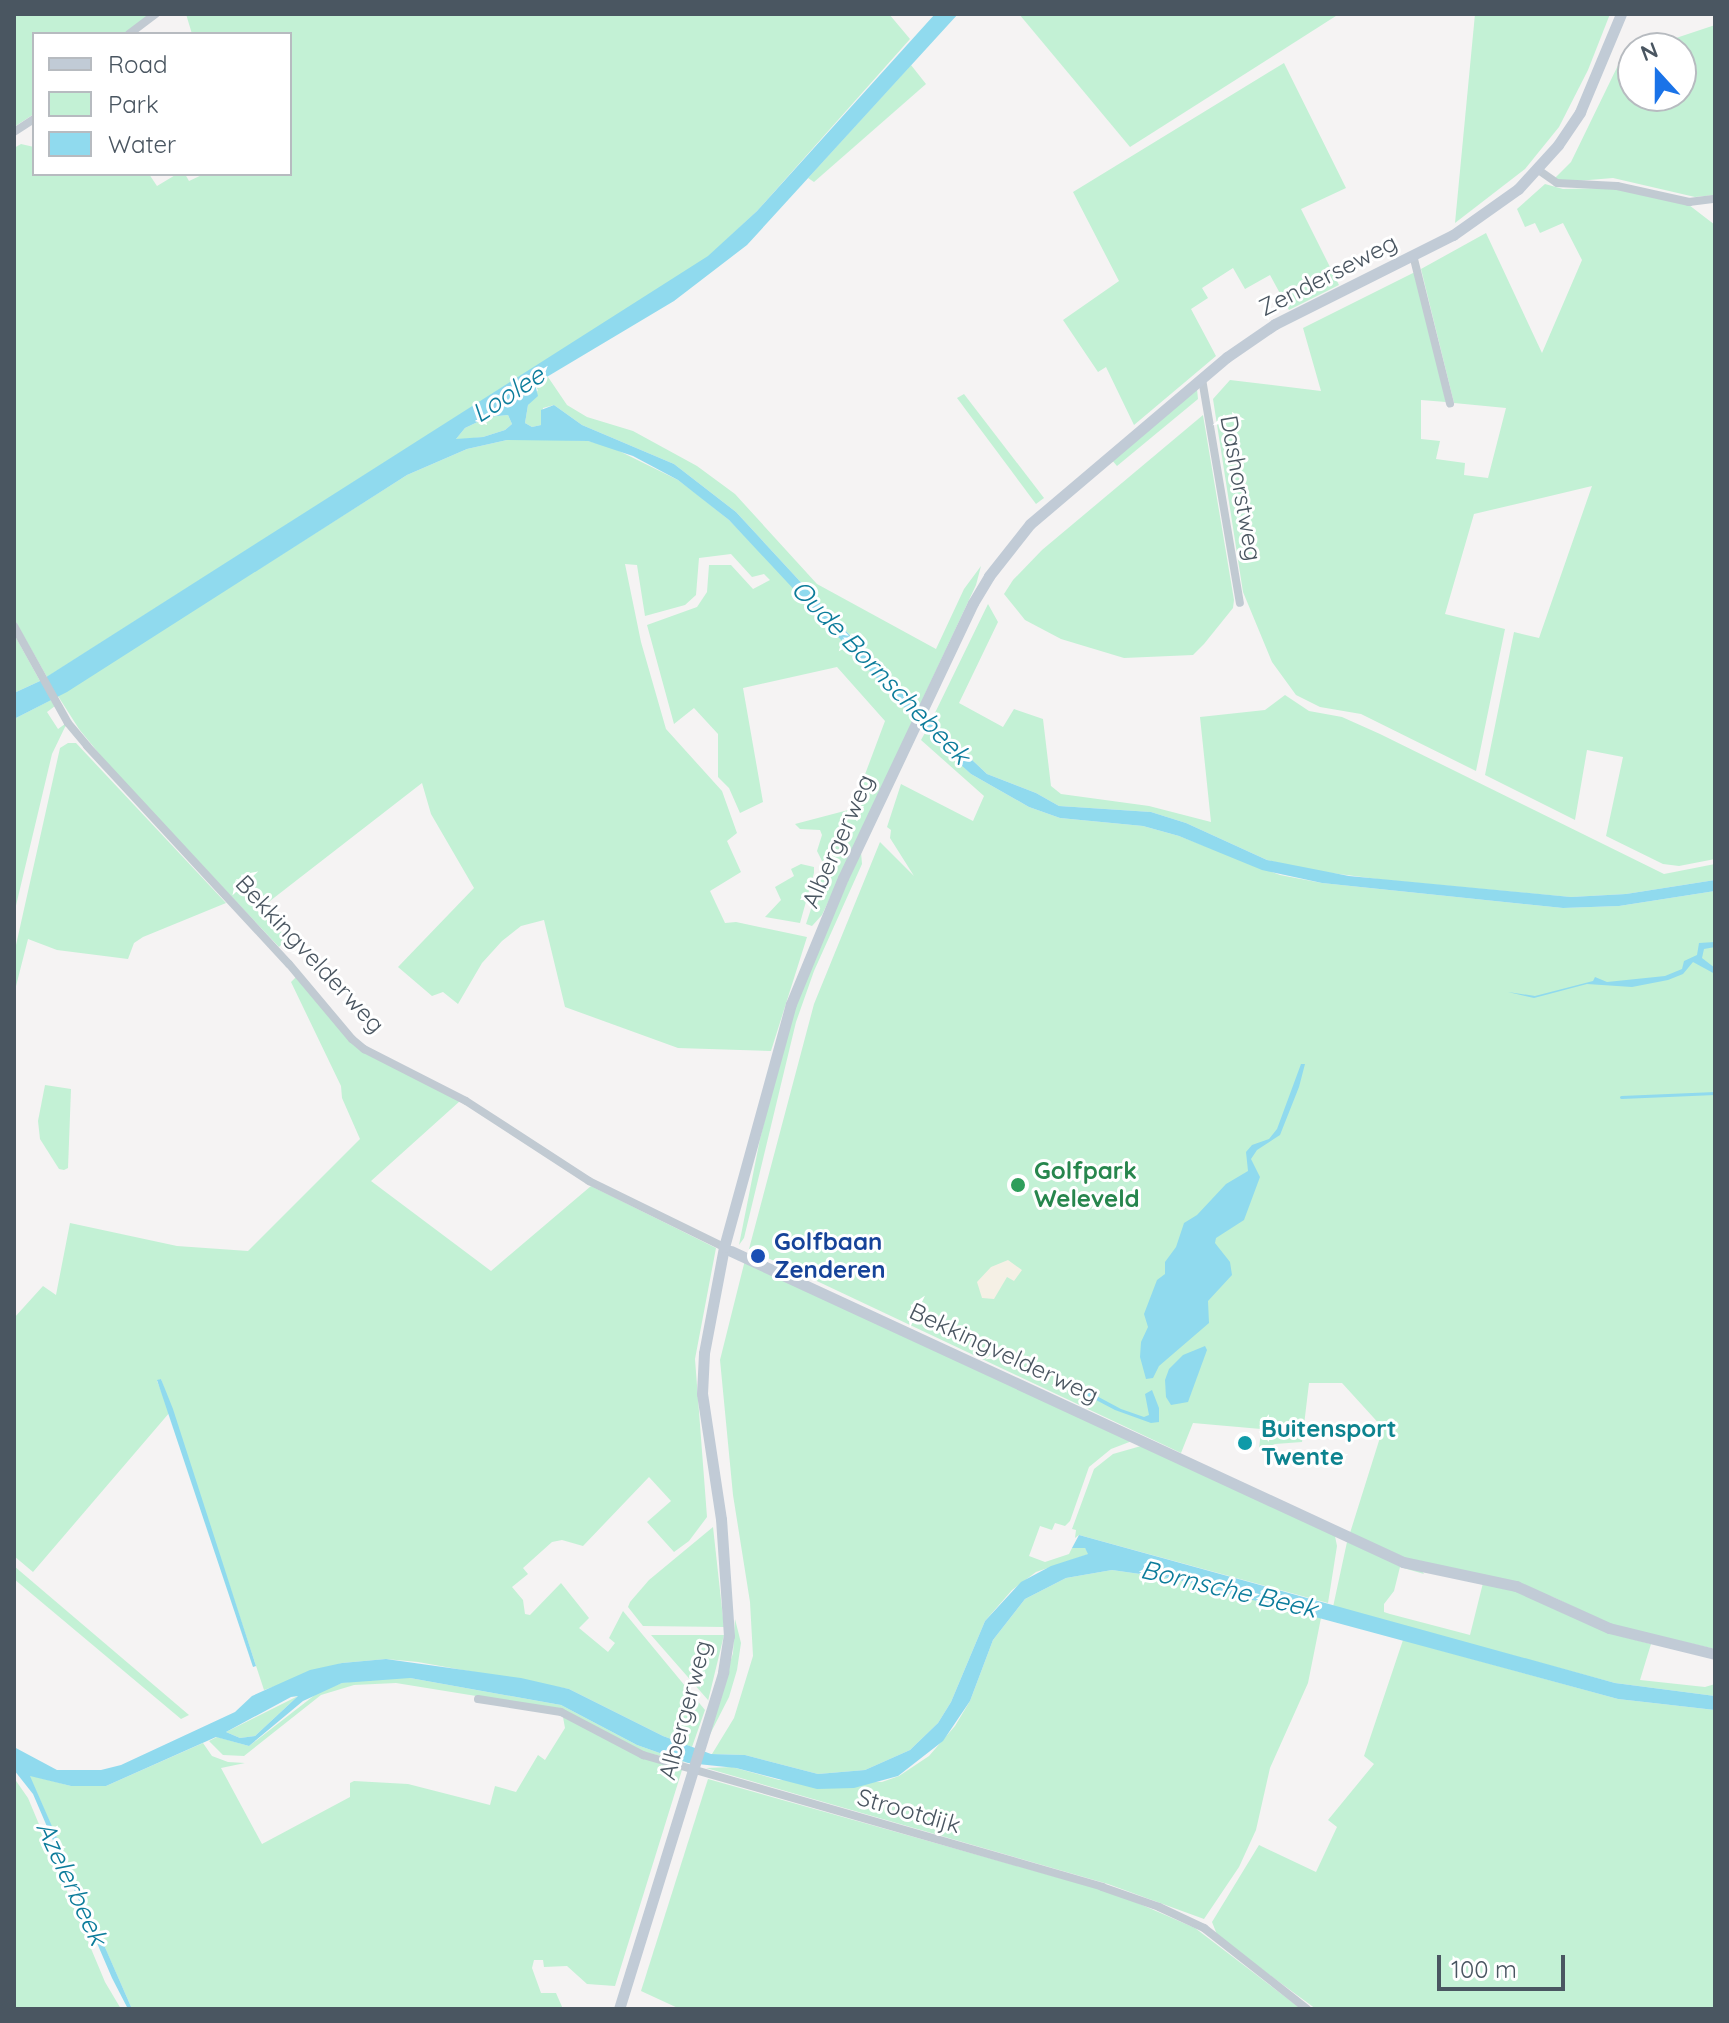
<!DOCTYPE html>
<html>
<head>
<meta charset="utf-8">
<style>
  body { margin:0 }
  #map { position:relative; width:1729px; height:2023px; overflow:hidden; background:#f5f3f3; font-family:Quicksand,sans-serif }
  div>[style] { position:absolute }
  .green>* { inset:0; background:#c3f1d5 }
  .sand>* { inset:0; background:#f5f0e5 }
  .water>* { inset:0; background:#90daee }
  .stream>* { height:3px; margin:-1.5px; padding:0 1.5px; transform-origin:1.5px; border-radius:1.5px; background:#90daee }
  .street>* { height:8px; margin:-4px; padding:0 4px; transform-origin:4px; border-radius:4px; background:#c1cad2 }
  .secondary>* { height:11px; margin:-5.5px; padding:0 5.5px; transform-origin:5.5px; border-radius:5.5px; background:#c1cbd6 }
  .dots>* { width:22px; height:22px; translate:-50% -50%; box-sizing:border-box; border:4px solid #fff; border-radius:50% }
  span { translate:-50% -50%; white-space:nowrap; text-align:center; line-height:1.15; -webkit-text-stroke:6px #fff; paint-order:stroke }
  .street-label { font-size:24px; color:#4a5661 }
  .leisure-label { font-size:24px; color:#27864d; font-weight:700 }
  .left { translate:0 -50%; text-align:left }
  .transit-label { font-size:24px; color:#164399; font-weight:700 }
  .culture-label { font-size:24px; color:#0d838f; font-weight:700 }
  .water-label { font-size:26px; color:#0c7c9b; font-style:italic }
  .frame { position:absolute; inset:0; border:16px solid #4a5661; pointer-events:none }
  .legend { position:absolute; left:32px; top:32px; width:260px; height:144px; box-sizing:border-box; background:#fff; border:2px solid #b7bbc0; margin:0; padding:10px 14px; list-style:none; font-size:24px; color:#4a5661 }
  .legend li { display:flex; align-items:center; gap:16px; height:40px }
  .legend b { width:40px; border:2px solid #b7bbc0 }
  .north { position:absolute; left:1617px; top:32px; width:80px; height:80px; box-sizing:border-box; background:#fff; border:2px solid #b7bbc0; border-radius:50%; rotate:339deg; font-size:22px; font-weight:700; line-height:32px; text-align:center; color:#4a5661 }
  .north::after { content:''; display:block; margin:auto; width:28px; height:36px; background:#1a73e8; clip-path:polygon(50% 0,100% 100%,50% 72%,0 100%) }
  .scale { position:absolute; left:1437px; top:1955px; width:128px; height:36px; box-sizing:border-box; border:4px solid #4a5661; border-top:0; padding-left:10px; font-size:24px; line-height:28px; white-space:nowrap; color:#4a5661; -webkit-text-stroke:6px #fff; paint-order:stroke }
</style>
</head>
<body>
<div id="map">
  <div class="green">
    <div style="clip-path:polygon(14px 14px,154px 14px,123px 34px,34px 34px,34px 114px,14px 127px)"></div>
    <div style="clip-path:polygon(186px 14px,889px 14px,910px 39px,757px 211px,708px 257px,47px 677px,14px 619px,14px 148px,21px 144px,34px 147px,34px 174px,149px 174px,157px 186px,177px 174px,185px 174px,189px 181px,204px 174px,290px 174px,290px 34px,192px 34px)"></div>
    <div style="clip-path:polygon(1019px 14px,1339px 14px,1130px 147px)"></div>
    <div style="clip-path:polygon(1475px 14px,1610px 14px,1588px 70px,1559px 127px,1525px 169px,1455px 223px)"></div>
    <div style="clip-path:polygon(1715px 25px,1715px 195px,1695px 197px,1613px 178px,1565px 182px,1555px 178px,1571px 162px,1624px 53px,1633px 52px,1633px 96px,1681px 96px,1681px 48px,1646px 48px)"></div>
    <div style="clip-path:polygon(1284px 63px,1346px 188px,1301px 209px,1339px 285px,1289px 310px,1270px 275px,1245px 289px,1233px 268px,1202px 288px,1208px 298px,1191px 309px,1216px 356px,1134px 425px,1106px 367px,1098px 372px,1063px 320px,1119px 281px,1073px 192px)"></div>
    <div style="clip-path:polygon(911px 65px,926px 84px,814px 182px,808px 178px)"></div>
    <div style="clip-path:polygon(1545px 184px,1563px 189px,1614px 188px,1689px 205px,1715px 225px,1715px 859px,1679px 866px,1663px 864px,1606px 836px,1623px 757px,1587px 750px,1575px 820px,1485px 775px,1514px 632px,1539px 638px,1592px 486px,1474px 514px,1445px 614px,1505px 629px,1476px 771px,1361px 714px,1320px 707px,1296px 695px,1272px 662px,1243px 592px,1213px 399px,1230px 380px,1321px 391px,1303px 328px,1415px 272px,1446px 402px,1421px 400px,1421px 439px,1440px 441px,1436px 459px,1465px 463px,1464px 475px,1488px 478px,1506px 408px,1454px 403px,1421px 269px,1486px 233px,1542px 353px,1582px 260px,1563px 223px,1540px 233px,1535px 223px,1525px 227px,1517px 209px)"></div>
    <div style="clip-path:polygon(548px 377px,567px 405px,587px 417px,633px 431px,697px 466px,735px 494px,817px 584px,936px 649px,964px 589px,981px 566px,976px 585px,918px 709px,736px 512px,674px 464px,582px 425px,554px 405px,543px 408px,541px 425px,532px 427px,525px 423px,528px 405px,538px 390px,535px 385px)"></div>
    <div style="clip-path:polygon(1197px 389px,1198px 399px,1117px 466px,1111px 459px)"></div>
    <div style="clip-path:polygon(964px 394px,1044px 498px,1036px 504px,957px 398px)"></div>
    <div style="clip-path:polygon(508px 415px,512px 424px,505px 430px,483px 437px,455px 440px,465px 428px,488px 417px)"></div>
    <div style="clip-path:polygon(1203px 415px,1234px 600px,1233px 608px,1204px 644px,1193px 655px,1124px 658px,1061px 639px,1025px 620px,1004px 594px,1013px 580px,1042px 550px)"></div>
    <div style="clip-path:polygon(547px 439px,588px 441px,611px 447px,678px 480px,698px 495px,729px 520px,791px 584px,914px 718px,822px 915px,812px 926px,806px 924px,825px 867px,817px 851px,822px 835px,820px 830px,800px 829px,795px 824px,852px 809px,885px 721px,837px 667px,743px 688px,763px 802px,740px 813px,729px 788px,718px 777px,718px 734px,694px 708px,674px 724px,647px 625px,697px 607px,707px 592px,709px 565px,731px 565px,753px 589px,770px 580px,764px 574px,752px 577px,731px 554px,699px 558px,696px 595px,685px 605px,645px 616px,637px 565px,625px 564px,641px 642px,666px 729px,722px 791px,737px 833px,727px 841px,741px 872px,710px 891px,725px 923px,736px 922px,807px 937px,771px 1051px,678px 1048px,565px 1007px,544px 920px,521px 926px,502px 941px,482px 963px,458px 1004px,443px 992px,432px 996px,398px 967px,474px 888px,431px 814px,422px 783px,257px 911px,271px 919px,287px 939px,279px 947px,115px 773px,79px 729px,58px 696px,407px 475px,467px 449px,507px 440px)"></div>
    <div style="clip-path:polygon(988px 604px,998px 622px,959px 703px,1003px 727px,1014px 709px,1043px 719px,1051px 786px,1061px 794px,1149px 806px,1211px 822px,1200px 717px,1265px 710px,1285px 695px,1309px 711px,1342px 717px,1380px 734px,1664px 874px,1715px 864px,1715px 880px,1626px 894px,1571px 897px,1385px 880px,1308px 870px,1267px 860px,1186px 823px,1151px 812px,1059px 806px,1036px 793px,987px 774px,931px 721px)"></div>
    <div style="clip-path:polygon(14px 634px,40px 681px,14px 693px)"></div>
    <div style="clip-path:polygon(51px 700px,55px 706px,47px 712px,58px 729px,65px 724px,65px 727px,52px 754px,14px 914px,14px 719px)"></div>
    <div style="clip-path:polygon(926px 731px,971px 774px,1029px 807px,1060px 818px,1143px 826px,1179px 836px,1280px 875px,1322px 883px,1563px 908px,1619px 906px,1715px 891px,1715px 1649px,1611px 1625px,1553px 1597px,1410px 1560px,1350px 1533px,1383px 1428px,1342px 1383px,1309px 1383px,1302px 1442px,1275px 1444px,1259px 1450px,1261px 1429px,1193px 1423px,1181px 1453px,749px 1249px,814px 1004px,880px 842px,914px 876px,890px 838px,891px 830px,887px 827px,901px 784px,973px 821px,984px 796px,921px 740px)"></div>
    <div style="clip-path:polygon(68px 743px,76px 743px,226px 903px,143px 937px,134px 943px,128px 959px,57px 950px,28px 939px,14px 994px,14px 954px,60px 748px)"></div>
    <div style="clip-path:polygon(861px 852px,862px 864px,814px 971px,796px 1022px,744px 1238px,739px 1245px,760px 1139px,794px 1002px)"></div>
    <div style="clip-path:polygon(801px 864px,814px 867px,814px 873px,800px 923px,765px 917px,781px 900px,775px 887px,794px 876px,791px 869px)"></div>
    <div style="clip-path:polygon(296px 977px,355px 1046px,460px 1101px,371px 1181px,491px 1271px,591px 1186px,716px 1248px,695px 1359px,707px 1517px,689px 1541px,674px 1552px,647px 1522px,671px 1501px,649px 1477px,583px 1546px,562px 1540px,552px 1542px,523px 1568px,528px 1574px,512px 1587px,523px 1600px,525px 1614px,530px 1615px,561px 1583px,589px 1618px,579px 1628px,608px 1652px,615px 1643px,609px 1638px,623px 1611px,705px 1710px,692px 1747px,663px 1736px,569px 1689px,418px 1662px,386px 1659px,342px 1663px,264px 1690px,161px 1379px,157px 1381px,170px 1412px,33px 1572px,14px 1556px,14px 1318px,43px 1286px,56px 1295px,70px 1223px,177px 1246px,248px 1251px,360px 1139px,342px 1098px,341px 1086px,291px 982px)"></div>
    <div style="clip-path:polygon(45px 1085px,71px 1089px,68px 1168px,64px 1170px,59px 1169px,40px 1139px,38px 1121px)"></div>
    <div style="clip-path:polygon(745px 1260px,1132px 1441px,1111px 1449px,1089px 1467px,1070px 1521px,1065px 1526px,1055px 1523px,1052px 1530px,1040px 1526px,1029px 1556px,1045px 1562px,1069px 1554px,1072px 1548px,1085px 1548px,1089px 1554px,1036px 1572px,1012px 1590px,985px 1621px,951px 1702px,938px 1723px,910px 1750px,865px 1770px,818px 1774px,745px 1755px,712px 1754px,734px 1718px,753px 1656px,750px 1602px,733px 1495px,720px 1360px)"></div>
    <div style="clip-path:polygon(1141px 1446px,1335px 1536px,1337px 1546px,1328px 1603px,1079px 1535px,1075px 1538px,1076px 1530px,1072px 1529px,1094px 1469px,1113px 1454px)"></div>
    <div style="clip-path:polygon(713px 1527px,724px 1627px,643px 1626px,628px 1607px,630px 1602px,649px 1580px)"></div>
    <div style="clip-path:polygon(1347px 1542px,1422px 1571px,1424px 1574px,1400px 1567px,1394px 1591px,1384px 1604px,1384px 1612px,1390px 1614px,1470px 1635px,1483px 1583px,1520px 1592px,1624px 1637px,1651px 1644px,1640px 1680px,1705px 1687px,1715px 1684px,1715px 1696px,1615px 1683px,1333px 1607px)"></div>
    <div style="clip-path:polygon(14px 1566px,189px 1715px,181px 1719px,14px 1579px)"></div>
    <div style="clip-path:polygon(1112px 1570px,1175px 1579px,1321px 1618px,1308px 1683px,1270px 1768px,1256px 1830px,1239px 1867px,1204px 1919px,1108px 1884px,706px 1768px,732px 1767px,779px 1780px,882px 1782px,899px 1776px,929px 1756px,955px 1726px,970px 1701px,993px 1640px,1025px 1599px,1066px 1578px)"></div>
    <div style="clip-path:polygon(735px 1619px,741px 1643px,737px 1670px,729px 1697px,704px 1746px,733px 1653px)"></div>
    <div style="clip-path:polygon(651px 1635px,724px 1635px,708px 1701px,708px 1700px)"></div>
    <div style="clip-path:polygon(1403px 1640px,1618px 1699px,1715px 1710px,1715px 2009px,1316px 2009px,1218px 1937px,1212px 1922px,1259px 1845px,1316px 1872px,1337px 1827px,1328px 1820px,1374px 1764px,1364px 1756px)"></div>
    <div style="clip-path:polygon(378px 1678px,410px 1678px,561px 1705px,637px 1745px,688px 1763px,633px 1749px,562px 1710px,396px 1683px,354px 1685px,321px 1695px,244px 1756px,223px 1755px,209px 1741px,217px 1737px,249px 1746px,320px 1691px,342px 1683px)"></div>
    <div style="clip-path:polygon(298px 1696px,255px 1736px,240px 1738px,226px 1732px)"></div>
    <div style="clip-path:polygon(563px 1717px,682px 1770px,615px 1986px,587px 1984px,567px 1966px,544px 1967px,543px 1960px,534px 1960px,532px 1968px,541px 1993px,556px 1993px,563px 2009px,132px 2009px,29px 1775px,71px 1786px,106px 1786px,203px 1743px,212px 1756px,228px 1762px,245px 1763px,221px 1768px,262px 1844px,350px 1797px,350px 1783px,354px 1781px,408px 1784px,490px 1805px,495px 1786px,516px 1792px,538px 1755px,545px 1760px,565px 1728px)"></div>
    <div style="clip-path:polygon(14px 1778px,28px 1798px,105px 1982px,121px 2009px,14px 2009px)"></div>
    <div style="clip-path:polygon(708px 1779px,1117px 1894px,1195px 1928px,1301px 2009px,680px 2009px,641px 1991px)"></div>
  </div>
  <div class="sand">
    <div style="clip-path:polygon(1008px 1260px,1022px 1270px,1014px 1281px,1007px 1277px,994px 1299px,982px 1298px,977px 1282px,991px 1267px)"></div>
  </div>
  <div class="water">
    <div style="clip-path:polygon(evenodd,935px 14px,958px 14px,747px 245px,674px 301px,535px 384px,538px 396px,528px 405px,525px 423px,532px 427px,541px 425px,541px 410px,554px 405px,582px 425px,674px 464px,736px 512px,918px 709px,987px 774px,1036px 793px,1059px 806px,1151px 812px,1186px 823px,1267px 860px,1349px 876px,1571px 897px,1626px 894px,1715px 880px,1715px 891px,1619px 906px,1563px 908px,1322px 883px,1262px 870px,1179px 836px,1143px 826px,1060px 818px,1029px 807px,971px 774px,940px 746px,729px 520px,678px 480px,633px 456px,588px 441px,507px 440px,467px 449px,407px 475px,67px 692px,14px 719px,14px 693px,40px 681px,708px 256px,757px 211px,935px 14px,508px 415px,512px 424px,505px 430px,483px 437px,456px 439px,465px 428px,488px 417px,508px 415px)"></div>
    <div style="clip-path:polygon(1715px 942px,1715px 947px,1704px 949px,1702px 958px,1715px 968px,1715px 974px,1693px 962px,1683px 974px,1668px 980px,1632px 987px,1587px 984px,1534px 998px,1508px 992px,1535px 996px,1593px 981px,1595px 977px,1607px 982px,1665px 976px,1682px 969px,1684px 961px,1697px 955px,1699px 943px)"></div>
    <div style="clip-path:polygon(1301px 1064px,1305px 1064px,1299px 1087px,1280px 1135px,1257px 1150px,1251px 1159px,1260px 1177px,1244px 1220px,1216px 1238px,1215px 1243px,1230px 1262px,1232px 1275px,1208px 1301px,1209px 1323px,1159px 1366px,1153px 1378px,1146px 1379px,1140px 1357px,1141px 1342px,1148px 1327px,1144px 1314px,1157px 1280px,1165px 1274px,1165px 1262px,1176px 1247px,1184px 1223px,1197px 1215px,1226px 1184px,1248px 1171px,1246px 1152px,1252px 1145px,1269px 1139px,1277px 1129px)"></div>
    <div style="clip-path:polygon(1205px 1346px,1207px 1350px,1188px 1402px,1171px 1405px,1166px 1397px,1165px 1380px,1169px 1369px,1183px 1355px)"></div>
    <div style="clip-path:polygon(1063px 1378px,1121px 1409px,1144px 1417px,1149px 1415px,1145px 1394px,1152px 1390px,1159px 1408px,1159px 1422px,1151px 1423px,1115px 1410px,1060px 1381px)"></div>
    <div style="clip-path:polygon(161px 1379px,173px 1409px,256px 1666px,253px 1667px,157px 1380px)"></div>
    <div style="clip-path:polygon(evenodd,1079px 1535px,1615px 1683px,1715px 1696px,1715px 1710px,1618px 1699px,1175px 1579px,1112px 1570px,1066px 1578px,1025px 1599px,993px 1640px,970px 1701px,943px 1741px,898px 1776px,854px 1788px,817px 1789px,736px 1768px,688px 1763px,637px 1745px,561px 1705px,410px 1678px,342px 1683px,303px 1701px,249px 1746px,216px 1737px,106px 1786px,71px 1786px,30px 1776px,132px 2009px,128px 2009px,112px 1978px,33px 1794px,14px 1770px,14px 1747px,57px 1770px,101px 1770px,121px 1765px,235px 1712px,252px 1696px,310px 1670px,342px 1663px,386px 1659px,521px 1678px,569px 1689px,663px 1736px,711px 1754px,745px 1755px,818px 1774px,865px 1770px,910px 1750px,938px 1723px,951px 1702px,985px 1621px,1021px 1582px,1051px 1566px,1088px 1554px,1085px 1548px,1072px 1548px,1079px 1535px,298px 1696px,255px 1736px,240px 1738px,226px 1732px,291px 1697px,298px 1696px)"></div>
  </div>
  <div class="stream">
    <div style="left:1621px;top:1097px;width:94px;rotate:-2.4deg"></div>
  </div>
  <div class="street">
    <div style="left:129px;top:34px;width:34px;rotate:-37deg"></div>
    <div style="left:14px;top:132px;width:24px;rotate:-33deg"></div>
    <div style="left:1537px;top:169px;width:24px;rotate:35deg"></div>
    <div style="left:1557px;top:183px;width:60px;rotate:2.9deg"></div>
    <div style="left:1617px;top:186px;width:74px;rotate:12.5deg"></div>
    <div style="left:1689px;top:202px;width:26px;rotate:-7deg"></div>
    <div style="left:1413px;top:255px;width:153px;rotate:76deg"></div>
    <div style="left:1202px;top:379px;width:227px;rotate:80.4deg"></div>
    <div style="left:14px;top:626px;width:111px;rotate:60.9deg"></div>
    <div style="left:68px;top:723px;width:30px;rotate:50deg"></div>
    <div style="left:87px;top:746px;width:297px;rotate:47.2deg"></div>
    <div style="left:289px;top:964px;width:98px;rotate:50deg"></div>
    <div style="left:352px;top:1039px;width:16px;rotate:40deg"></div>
    <div style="left:364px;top:1049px;width:114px;rotate:27deg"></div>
    <div style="left:466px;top:1101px;width:147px;rotate:33deg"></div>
    <div style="left:589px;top:1181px;width:155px;rotate:26.1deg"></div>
    <div style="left:478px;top:1699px;width:84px;rotate:8.9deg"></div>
    <div style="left:561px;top:1712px;width:93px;rotate:27.7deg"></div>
    <div style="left:643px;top:1755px;width:478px;rotate:16deg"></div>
    <div style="left:1102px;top:1887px;width:60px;rotate:19.3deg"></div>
    <div style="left:1159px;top:1907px;width:50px;rotate:25deg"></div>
    <div style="left:1204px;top:1928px;width:131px;rotate:38.2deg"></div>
  </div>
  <div class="secondary">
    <div style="left:731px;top:1251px;width:740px;rotate:24.83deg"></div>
    <div style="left:1403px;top:1562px;width:116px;rotate:12deg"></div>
    <div style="left:1516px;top:1586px;width:102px;rotate:24.3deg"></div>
    <div style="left:1609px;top:1628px;width:109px;rotate:13.8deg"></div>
    <div style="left:619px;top:2009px;width:353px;rotate:-72.8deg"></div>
    <div style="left:723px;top:1672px;width:36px;rotate:-81deg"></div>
    <div style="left:729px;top:1636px;width:117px;rotate:-93.9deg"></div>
    <div style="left:721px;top:1519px;width:126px;rotate:-98.6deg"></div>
    <div style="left:702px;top:1394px;width:41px;rotate:-87.2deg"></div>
    <div style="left:704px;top:1353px;width:108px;rotate:-79.3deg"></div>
    <div style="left:724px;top:1247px;width:252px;rotate:-74.6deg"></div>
    <div style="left:791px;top:1004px;width:136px;rotate:-67.6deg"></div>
    <div style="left:843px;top:878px;width:304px;rotate:-64.7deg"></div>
    <div style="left:973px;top:603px;width:31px;rotate:-59deg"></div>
    <div style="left:989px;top:576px;width:66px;rotate:-51.7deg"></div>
    <div style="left:1030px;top:524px;width:258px;rotate:-40.3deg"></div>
    <div style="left:1227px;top:357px;width:58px;rotate:-34.5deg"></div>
    <div style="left:1275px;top:324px;width:199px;rotate:-26.6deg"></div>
    <div style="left:1453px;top:235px;width:80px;rotate:-35.3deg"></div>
    <div style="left:1518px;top:189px;width:59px;rotate:-47.7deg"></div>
    <div style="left:1558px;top:145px;width:40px;rotate:-56deg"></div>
    <div style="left:1580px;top:112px;width:106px;rotate:-67.3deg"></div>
  </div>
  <div class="dots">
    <div style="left:1018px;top:1185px;background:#2e9e5b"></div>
    <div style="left:758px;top:1256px;background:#1a4fb4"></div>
    <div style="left:1245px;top:1443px;background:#0f9aa8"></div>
  </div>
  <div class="street-label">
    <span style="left:1328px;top:275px;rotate:-27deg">Zenderseweg</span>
    <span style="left:1241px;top:488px;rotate:80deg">Dashorstweg</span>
    <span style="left:838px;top:841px;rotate:-66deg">Albergerweg</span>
    <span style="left:310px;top:954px;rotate:47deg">Bekkingvelderweg</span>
    <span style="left:1004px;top:1353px;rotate:25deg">Bekkingvelderweg</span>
    <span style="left:685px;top:1710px;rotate:-75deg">Albergerweg</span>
    <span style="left:909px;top:1811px;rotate:16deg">Strootdijk</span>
  </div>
  <div class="leisure-label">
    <span class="left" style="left:1034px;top:1185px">Golfpark<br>Weleveld</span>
  </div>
  <div class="transit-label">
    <span class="left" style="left:774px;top:1256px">Golfbaan<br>Zenderen</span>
  </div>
  <div class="culture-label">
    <span class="left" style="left:1261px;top:1443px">Buitensport<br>Twente</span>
  </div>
  <div class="water-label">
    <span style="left:508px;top:394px;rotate:-33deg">Loolee</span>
    <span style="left:881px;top:672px;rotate:46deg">Oude Bornschebeek</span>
    <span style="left:1229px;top:1589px;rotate:13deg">Bornsche Beek</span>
    <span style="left:72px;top:1883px;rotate:65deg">Azelerbeek</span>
  </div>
  <div class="frame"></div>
  <ul class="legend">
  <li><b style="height:10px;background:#c1cbd6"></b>Road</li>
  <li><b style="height:22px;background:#c3f1d5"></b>Park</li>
  <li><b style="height:22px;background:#90daee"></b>Water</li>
  </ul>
  <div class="north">N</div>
  <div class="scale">100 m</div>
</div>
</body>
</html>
